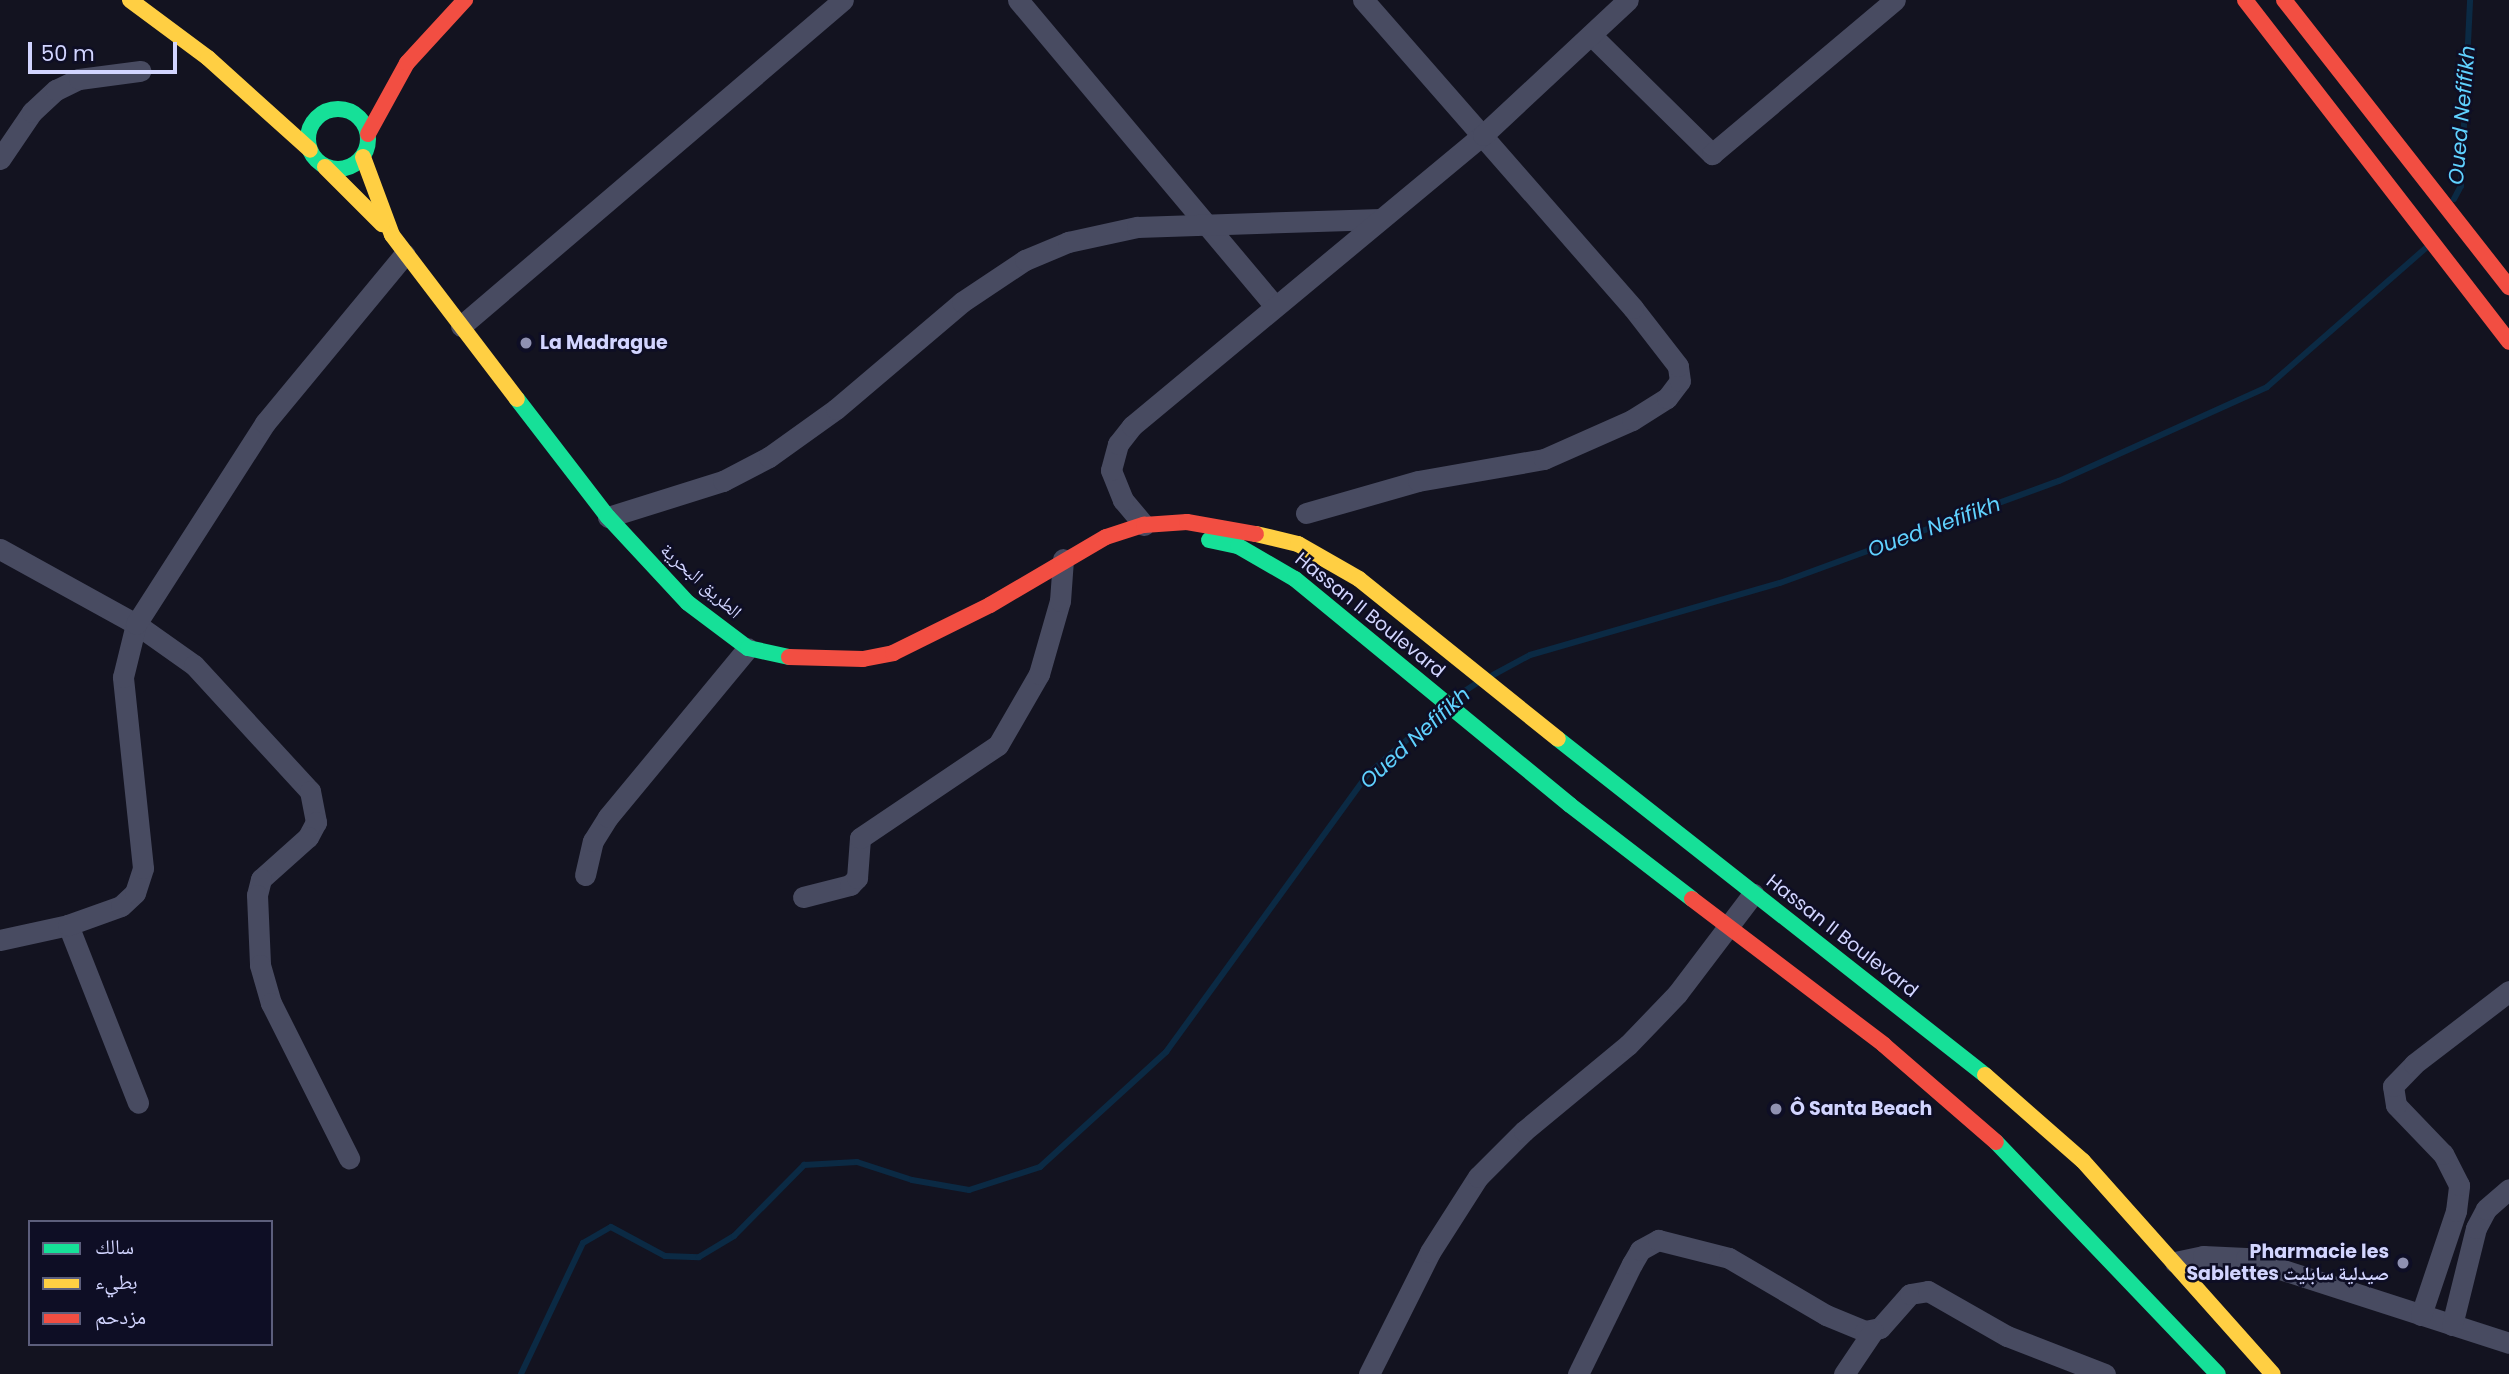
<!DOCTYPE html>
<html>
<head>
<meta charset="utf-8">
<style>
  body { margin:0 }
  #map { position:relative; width:2509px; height:1374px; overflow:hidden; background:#131320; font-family:Poppins,"Noto Naskh Arabic",sans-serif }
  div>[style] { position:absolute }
  .stream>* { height:6px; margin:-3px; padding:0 3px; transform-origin:3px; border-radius:3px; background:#0b2a44 }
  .street>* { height:21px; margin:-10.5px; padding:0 10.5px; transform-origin:10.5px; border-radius:10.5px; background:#484b61 }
  .fast>* { height:16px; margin:-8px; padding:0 8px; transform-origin:8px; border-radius:8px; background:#16e098 }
  .fast>.ring { margin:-8px; padding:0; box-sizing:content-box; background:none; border:16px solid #16e098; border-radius:50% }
  .slow>* { height:16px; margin:-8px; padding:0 8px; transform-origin:8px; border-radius:8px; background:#ffcf43 }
  .jam>* { height:16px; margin:-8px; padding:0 8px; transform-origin:8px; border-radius:8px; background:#f24e42 }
  .dots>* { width:19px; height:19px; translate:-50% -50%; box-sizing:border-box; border:4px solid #0e0e25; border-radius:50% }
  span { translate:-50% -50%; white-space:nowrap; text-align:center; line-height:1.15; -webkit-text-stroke:5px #0e0e25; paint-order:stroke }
  .poi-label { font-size:19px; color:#d2d5ff; font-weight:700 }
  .left { translate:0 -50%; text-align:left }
  .right { translate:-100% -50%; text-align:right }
  .street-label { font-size:19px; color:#d2d5ff }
  .water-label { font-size:21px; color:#60d2ff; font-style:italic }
  .legend { position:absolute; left:28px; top:1220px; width:245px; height:126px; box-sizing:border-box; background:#0e0e25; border:2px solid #5c5e7c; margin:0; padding:9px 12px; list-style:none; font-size:21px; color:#d2d5ff }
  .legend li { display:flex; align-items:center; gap:14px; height:35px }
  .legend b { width:35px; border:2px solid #5c5e7c }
  .scale { position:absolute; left:28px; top:42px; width:149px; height:32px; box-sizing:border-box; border:4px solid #d2d5ff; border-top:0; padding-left:9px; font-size:21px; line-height:24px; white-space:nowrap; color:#d2d5ff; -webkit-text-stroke:5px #0e0e25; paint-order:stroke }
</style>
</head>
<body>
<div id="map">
  <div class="stream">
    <div style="left:2454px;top:199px;width:15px;rotate:-62deg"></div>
    <div style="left:2461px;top:186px;width:186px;rotate:-87.2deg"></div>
    <div style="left:1493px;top:675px;width:42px;rotate:-28.4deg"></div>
    <div style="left:1530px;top:655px;width:260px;rotate:-16.1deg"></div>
    <div style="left:1780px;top:583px;width:297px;rotate:-20.1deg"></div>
    <div style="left:2059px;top:481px;width:228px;rotate:-24.3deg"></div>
    <div style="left:2267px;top:387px;width:211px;rotate:-41.2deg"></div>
    <div style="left:1454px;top:698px;width:27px;rotate:-33deg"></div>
    <div style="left:521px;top:1374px;width:145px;rotate:-64.7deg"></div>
    <div style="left:583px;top:1243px;width:32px;rotate:-30deg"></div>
    <div style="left:611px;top:1227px;width:61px;rotate:28.2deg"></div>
    <div style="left:665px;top:1256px;width:34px;rotate:2deg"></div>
    <div style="left:699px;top:1257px;width:41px;rotate:-31deg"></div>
    <div style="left:734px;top:1236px;width:100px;rotate:-45.4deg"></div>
    <div style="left:804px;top:1165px;width:53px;rotate:-3.2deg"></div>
    <div style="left:857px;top:1162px;width:58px;rotate:18.1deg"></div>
    <div style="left:912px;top:1180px;width:58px;rotate:10deg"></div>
    <div style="left:969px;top:1190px;width:75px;rotate:-17.9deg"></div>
    <div style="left:1040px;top:1167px;width:171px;rotate:-42.4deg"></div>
    <div style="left:1166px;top:1052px;width:342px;rotate:-54deg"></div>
    <div style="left:1367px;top:775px;width:98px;rotate:-41.3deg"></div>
  </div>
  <div class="street">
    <div style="left:1018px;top:0;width:397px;rotate:50deg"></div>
    <div style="left:1591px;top:35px;width:170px;rotate:44.5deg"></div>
    <div style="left:1712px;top:154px;width:239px;rotate:-40.1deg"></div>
    <div style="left:0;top:159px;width:57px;rotate:-55.8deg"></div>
    <div style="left:32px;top:112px;width:33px;rotate:-43deg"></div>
    <div style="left:56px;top:90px;width:25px;rotate:-26deg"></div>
    <div style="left:79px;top:79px;width:62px;rotate:-7.5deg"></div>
    <div style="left:461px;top:326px;width:502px;rotate:-40.48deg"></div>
    <div style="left:1306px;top:513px;width:116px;rotate:-15.9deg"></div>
    <div style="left:1418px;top:481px;width:128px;rotate:-9.9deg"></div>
    <div style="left:1544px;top:459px;width:96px;rotate:-23.9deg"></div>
    <div style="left:1632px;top:420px;width:41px;rotate:-32.2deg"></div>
    <div style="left:1667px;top:398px;width:21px;rotate:-53deg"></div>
    <div style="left:1680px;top:381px;width:15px;rotate:-98deg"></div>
    <div style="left:1678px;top:366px;width:73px;rotate:-127.8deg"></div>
    <div style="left:1633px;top:308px;width:410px;rotate:-131.2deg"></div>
    <div style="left:608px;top:517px;width:121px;rotate:-17.4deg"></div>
    <div style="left:723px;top:481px;width:52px;rotate:-27.6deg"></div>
    <div style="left:769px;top:457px;width:82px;rotate:-35.6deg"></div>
    <div style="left:836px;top:409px;width:165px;rotate:-40.3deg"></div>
    <div style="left:962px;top:302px;width:76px;rotate:-33.7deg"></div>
    <div style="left:1025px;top:260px;width:47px;rotate:-22.7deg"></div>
    <div style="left:1068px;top:242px;width:71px;rotate:-12.3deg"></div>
    <div style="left:1137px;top:227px;width:244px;rotate:-1.9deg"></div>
    <div style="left:1144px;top:525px;width:33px;rotate:-130deg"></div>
    <div style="left:1123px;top:500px;width:32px;rotate:-112deg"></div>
    <div style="left:1111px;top:470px;width:27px;rotate:-75deg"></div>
    <div style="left:1118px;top:444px;width:23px;rotate:-52deg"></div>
    <div style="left:1132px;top:426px;width:456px;rotate:-39.7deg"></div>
    <div style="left:1483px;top:135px;width:198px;rotate:-43deg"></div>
    <div style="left:0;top:549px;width:155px;rotate:28.9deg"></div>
    <div style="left:136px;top:624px;width:71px;rotate:35.3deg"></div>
    <div style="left:194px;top:665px;width:171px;rotate:47.4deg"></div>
    <div style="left:310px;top:791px;width:32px;rotate:79deg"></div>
    <div style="left:316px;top:822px;width:17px;rotate:118deg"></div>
    <div style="left:308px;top:837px;width:63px;rotate:138.2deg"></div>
    <div style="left:261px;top:879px;width:16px;rotate:104deg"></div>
    <div style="left:257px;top:895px;width:70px;rotate:87.5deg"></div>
    <div style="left:260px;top:965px;width:40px;rotate:74deg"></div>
    <div style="left:271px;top:1003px;width:174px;rotate:63.3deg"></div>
    <div style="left:585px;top:875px;width:35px;rotate:-77deg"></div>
    <div style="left:593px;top:841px;width:28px;rotate:-58deg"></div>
    <div style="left:608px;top:817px;width:219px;rotate:-50.4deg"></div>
    <div style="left:803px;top:897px;width:49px;rotate:-14.3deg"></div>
    <div style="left:850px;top:885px;width:10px;rotate:-45deg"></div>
    <div style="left:857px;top:878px;width:40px;rotate:-85.7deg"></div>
    <div style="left:860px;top:838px;width:166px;rotate:-34deg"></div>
    <div style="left:998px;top:745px;width:82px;rotate:-60deg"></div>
    <div style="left:1039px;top:674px;width:76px;rotate:-74deg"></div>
    <div style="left:1060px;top:601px;width:42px;rotate:-85.9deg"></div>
    <div style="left:68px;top:925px;width:191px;rotate:68.5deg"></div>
    <div style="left:0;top:940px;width:70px;rotate:-12.4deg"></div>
    <div style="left:68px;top:925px;width:56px;rotate:-19.7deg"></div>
    <div style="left:121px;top:906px;width:19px;rotate:-43deg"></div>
    <div style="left:135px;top:893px;width:26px;rotate:-72deg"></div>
    <div style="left:143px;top:868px;width:192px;rotate:-96deg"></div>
    <div style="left:123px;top:677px;width:55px;rotate:-76.2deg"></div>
    <div style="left:136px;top:624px;width:239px;rotate:-57.3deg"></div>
    <div style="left:265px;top:423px;width:219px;rotate:-50.4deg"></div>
    <div style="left:2175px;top:1262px;width:29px;rotate:-12deg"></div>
    <div style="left:2203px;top:1256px;width:43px;rotate:2.7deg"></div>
    <div style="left:2246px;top:1258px;width:276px;rotate:17.9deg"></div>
    <div style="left:2421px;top:1315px;width:110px;rotate:-71.4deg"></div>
    <div style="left:2456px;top:1211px;width:26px;rotate:-83deg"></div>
    <div style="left:2459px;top:1185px;width:35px;rotate:-117deg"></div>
    <div style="left:2443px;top:1154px;width:68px;rotate:-133.8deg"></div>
    <div style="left:2396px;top:1105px;width:19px;rotate:-99deg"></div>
    <div style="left:2393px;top:1086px;width:30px;rotate:-46deg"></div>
    <div style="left:2414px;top:1064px;width:120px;rotate:-37.5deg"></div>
    <div style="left:2452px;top:1325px;width:100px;rotate:-76.1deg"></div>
    <div style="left:2476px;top:1228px;width:21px;rotate:-62deg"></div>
    <div style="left:2486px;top:1209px;width:30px;rotate:-41deg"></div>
    <div style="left:1369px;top:1374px;width:136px;rotate:-63.4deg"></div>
    <div style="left:1430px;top:1252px;width:89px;rotate:-57.4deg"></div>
    <div style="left:1478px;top:1177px;width:65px;rotate:-45deg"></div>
    <div style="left:1524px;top:1131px;width:135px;rotate:-39.6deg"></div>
    <div style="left:1628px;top:1045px;width:71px;rotate:-46.1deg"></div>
    <div style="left:1677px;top:994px;width:126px;rotate:-52.8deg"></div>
    <div style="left:1578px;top:1374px;width:123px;rotate:-63.9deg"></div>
    <div style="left:1632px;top:1264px;width:16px;rotate:-60deg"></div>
    <div style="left:1640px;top:1250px;width:21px;rotate:-29deg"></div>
    <div style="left:1658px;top:1240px;width:73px;rotate:14.2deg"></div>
    <div style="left:1729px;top:1258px;width:113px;rotate:30.4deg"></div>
    <div style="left:1826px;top:1315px;width:42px;rotate:22.3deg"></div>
    <div style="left:1865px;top:1331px;width:15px;rotate:-11deg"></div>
    <div style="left:1880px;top:1328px;width:45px;rotate:-48.6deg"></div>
    <div style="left:1910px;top:1294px;width:18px;rotate:-9deg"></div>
    <div style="left:1928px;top:1291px;width:91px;rotate:29.7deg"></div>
    <div style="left:2007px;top:1336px;width:105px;rotate:21.2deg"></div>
    <div style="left:1844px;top:1374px;width:52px;rotate:-56deg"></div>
  </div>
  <div class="fast">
    <div class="ring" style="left:308px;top:109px;width:44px;height:44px"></div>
    <div style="left:517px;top:399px;width:149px;rotate:52.4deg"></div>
    <div style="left:608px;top:517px;width:117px;rotate:47.1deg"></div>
    <div style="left:688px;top:603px;width:75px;rotate:36.9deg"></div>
    <div style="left:748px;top:648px;width:42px;rotate:12.4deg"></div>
    <div style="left:1209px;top:540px;width:30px;rotate:12deg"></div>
    <div style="left:1238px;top:546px;width:66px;rotate:30.1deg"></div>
    <div style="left:1295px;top:579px;width:356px;rotate:39.4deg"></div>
    <div style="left:1570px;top:805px;width:154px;rotate:37.6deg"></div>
    <div style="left:1558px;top:739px;width:543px;rotate:38.2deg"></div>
    <div style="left:1996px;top:1142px;width:321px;rotate:46.3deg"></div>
  </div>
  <div class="slow">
    <div style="left:130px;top:0;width:97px;rotate:36.6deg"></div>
    <div style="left:208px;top:58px;width:137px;rotate:42deg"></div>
    <div style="left:363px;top:157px;width:83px;rotate:69.6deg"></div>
    <div style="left:392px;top:235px;width:206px;rotate:52.7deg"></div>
    <div style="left:325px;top:167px;width:81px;rotate:45deg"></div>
    <div style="left:1256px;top:534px;width:43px;rotate:13.4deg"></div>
    <div style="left:1298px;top:544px;width:70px;rotate:29.8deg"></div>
    <div style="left:1359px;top:579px;width:255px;rotate:38.8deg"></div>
    <div style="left:1985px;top:1075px;width:130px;rotate:41.3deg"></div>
    <div style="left:2083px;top:1161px;width:285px;rotate:48.3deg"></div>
  </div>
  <div class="jam">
    <div style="left:2245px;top:0;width:432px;rotate:52.3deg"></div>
    <div style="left:2284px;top:0;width:365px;rotate:51.9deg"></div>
    <div style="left:368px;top:134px;width:81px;rotate:-61.2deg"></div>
    <div style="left:407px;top:63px;width:86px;rotate:-47.4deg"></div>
    <div style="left:789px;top:657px;width:74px;rotate:1.5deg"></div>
    <div style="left:863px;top:659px;width:31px;rotate:-11deg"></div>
    <div style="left:893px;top:653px;width:108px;rotate:-26.3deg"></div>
    <div style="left:990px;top:605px;width:134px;rotate:-30.4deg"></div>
    <div style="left:1106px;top:537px;width:40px;rotate:-18deg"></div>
    <div style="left:1144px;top:525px;width:43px;rotate:-4deg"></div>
    <div style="left:1187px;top:522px;width:70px;rotate:9.9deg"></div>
    <div style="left:1692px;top:899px;width:241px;rotate:37.2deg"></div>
    <div style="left:1884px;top:1045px;width:148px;rotate:40.9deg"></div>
  </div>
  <div class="dots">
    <div style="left:526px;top:343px;background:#8f91b1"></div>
    <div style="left:1776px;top:1109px;background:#8f91b1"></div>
    <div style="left:2403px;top:1263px;background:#8f91b1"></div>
  </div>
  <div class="poi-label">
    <span class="left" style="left:540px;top:343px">La Madrague</span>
    <span class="left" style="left:1790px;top:1109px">Ô Santa Beach</span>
    <span class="right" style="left:2389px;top:1263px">Pharmacie les<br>Sablettes صيدلية سابليت</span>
  </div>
  <div class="street-label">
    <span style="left:701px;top:581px;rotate:42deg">الطريق البحرية</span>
    <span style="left:1370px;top:615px;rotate:39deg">Hassan II Boulevard</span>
    <span style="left:1842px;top:936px;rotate:38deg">Hassan II Boulevard</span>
  </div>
  <div class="water-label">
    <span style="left:2462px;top:115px;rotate:-85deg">Oued Nefifikh</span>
    <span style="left:1934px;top:527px;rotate:-20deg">Oued Nefifikh</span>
    <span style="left:1415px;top:738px;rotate:-42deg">Oued Nefifikh</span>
  </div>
  <ul class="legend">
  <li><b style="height:9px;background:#16e098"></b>سالك</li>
  <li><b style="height:9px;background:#ffcf43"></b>بطيء</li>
  <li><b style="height:9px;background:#f24e42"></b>مزدحم</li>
  </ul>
  <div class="scale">50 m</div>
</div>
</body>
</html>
